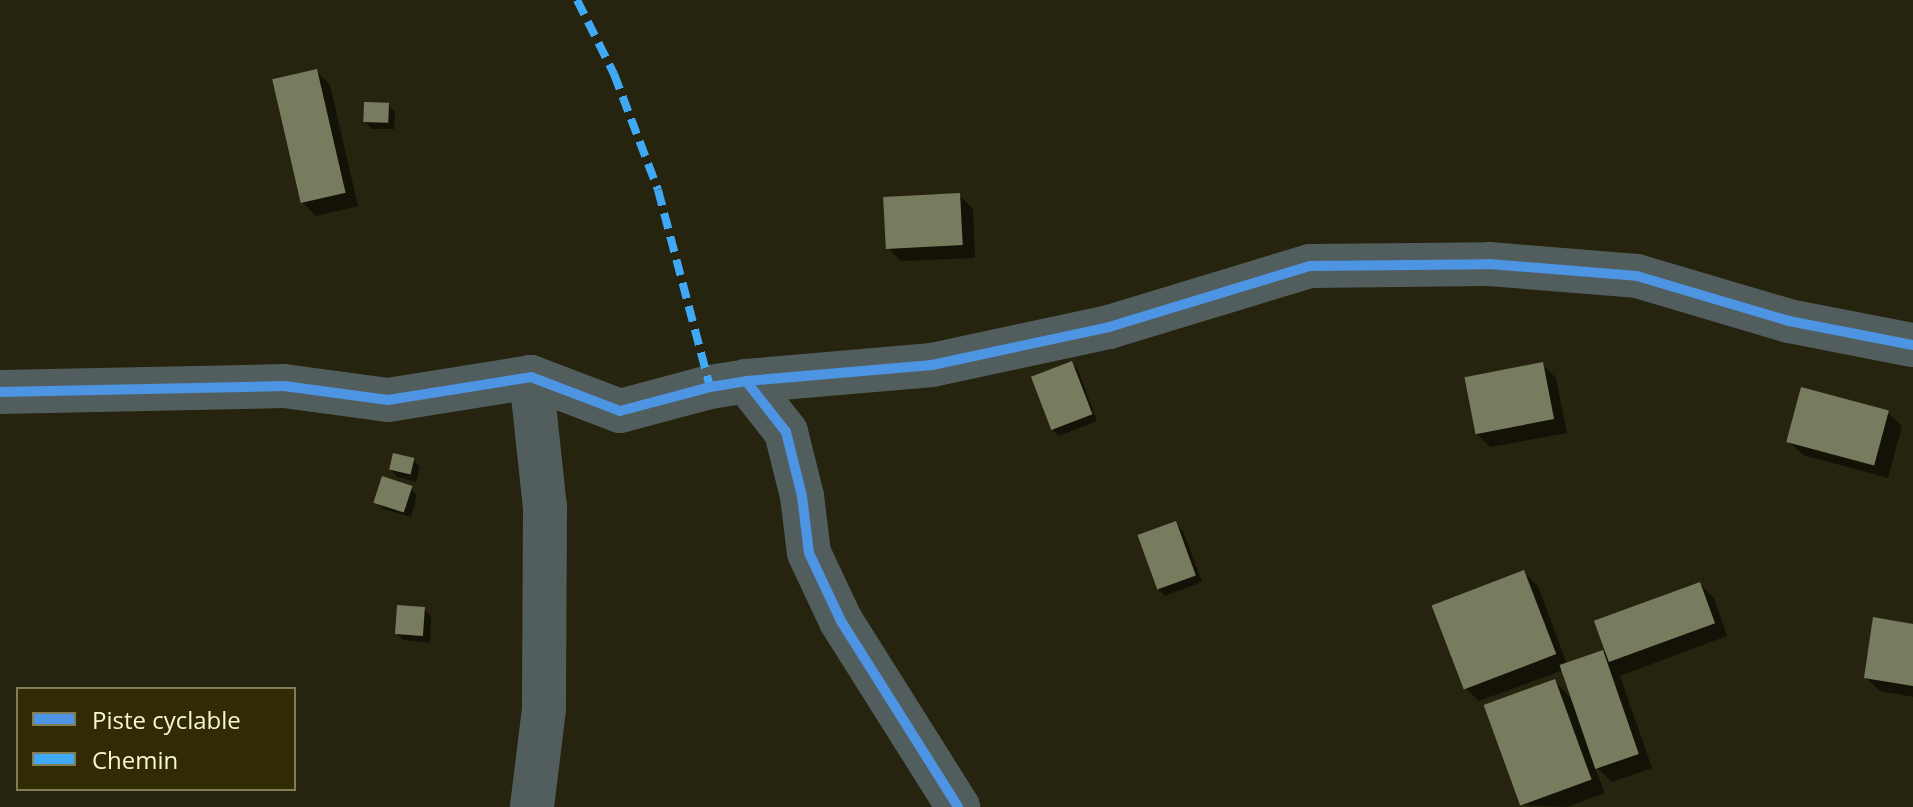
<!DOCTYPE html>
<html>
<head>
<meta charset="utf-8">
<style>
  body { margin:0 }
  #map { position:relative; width:1913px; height:807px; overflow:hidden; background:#26230e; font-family:"Open Sans",sans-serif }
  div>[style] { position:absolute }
  .shadow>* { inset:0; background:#0007 }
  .building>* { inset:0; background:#777c5e; transform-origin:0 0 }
  .street>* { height:44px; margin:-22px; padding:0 22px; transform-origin:22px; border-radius:22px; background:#525e5d }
  .quiet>* { height:8px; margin-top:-4px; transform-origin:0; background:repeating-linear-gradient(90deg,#3fa9f5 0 16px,transparent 0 24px) }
  .cycleway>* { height:10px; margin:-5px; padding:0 5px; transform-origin:5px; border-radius:5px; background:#4d94e3 }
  span { translate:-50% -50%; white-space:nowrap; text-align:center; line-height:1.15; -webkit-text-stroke:8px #302b03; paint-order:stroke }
  .legend { position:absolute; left:16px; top:687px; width:280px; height:104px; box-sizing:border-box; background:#302b03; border:2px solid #807c55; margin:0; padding:10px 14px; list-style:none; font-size:24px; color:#f8f5d0 }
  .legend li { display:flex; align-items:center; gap:16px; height:40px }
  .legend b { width:40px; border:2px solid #807c55 }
</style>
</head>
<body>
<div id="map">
  <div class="shadow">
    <div style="clip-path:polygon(316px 71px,330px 85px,358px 206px,316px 216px,302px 202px)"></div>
    <div style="clip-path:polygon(388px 105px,395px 112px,394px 129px,372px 129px,365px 122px)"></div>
    <div style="clip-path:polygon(959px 195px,973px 209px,975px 258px,901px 261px,887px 247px)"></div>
    <div style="clip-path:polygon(1072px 363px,1078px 370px,1097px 421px,1059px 436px,1052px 429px)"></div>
    <div style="clip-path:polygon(1542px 364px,1556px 378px,1567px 433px,1490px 447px,1477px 434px)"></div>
    <div style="clip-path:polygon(1888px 413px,1902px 426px,1888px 478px,1803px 455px,1789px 442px)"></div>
    <div style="clip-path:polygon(413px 460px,420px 467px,416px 482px,398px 477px,391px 470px)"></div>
    <div style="clip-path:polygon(410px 488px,417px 495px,411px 517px,384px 509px,377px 502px)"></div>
    <div style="clip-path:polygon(1176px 524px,1183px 531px,1202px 582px,1165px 596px,1158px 589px)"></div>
    <div style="clip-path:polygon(1524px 572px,1538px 586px,1567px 664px,1607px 651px,1700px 584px,1714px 598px,1727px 636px,1620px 676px,1652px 768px,1612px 782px,1594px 765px,1605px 793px,1567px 807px,1523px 805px,1554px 681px,1574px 701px,1563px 670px,1479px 701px,1465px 688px)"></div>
    <div style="clip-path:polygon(424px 609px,431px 616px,430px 643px,403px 640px,396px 633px)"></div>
    <div style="clip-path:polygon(1913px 626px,1913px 697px,1880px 691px,1866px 678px)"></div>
  </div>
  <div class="building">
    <div style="left:317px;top:69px;width:127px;height:46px;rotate:77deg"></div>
    <div style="left:364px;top:102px;width:25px;height:20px;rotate:2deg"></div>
    <div style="left:960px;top:193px;width:52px;height:77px;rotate:87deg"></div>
    <div style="left:1072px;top:361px;width:57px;height:44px;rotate:69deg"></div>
    <div style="left:1543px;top:362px;width:58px;height:80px;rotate:79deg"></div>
    <div style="left:1801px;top:387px;width:91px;height:57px;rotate:15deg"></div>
    <div style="left:393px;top:453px;width:22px;height:17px;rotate:13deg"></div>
    <div style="left:382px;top:476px;width:32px;height:28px;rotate:18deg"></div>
    <div style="left:1176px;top:521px;width:58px;height:41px;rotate:70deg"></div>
    <div style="left:1524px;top:570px;width:90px;height:99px;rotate:69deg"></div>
    <div style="left:1700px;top:582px;width:44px;height:113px;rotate:70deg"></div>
    <div style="left:397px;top:605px;width:28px;height:29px;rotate:4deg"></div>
    <div style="clip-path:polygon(1873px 617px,1913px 624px,1913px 686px,1864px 678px)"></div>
    <div style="left:1603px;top:650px;width:110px;height:46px;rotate:71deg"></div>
    <div style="left:1555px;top:679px;width:107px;height:76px;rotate:70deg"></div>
  </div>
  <div class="street">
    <div style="left:531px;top:377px;width:131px;rotate:83.9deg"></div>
    <div style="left:545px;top:507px;width:202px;rotate:90.3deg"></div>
    <div style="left:544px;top:709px;width:99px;rotate:97deg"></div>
    <div style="left:746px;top:381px;width:65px;rotate:51.9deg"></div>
    <div style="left:786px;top:432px;width:66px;rotate:76deg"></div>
    <div style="left:802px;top:496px;width:57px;rotate:83deg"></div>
    <div style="left:809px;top:553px;width:75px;rotate:64.8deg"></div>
    <div style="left:841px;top:621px;width:220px;rotate:57.8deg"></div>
    <div style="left:0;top:392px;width:284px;rotate:-1.2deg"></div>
    <div style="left:284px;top:386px;width:105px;rotate:7.7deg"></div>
    <div style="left:388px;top:400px;width:145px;rotate:-9.1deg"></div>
    <div style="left:531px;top:377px;width:95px;rotate:20.9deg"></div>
    <div style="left:620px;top:411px;width:93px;rotate:-14.9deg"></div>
    <div style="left:710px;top:387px;width:36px;rotate:-9deg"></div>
    <div style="left:746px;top:381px;width:187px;rotate:-4.9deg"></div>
    <div style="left:932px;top:365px;width:181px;rotate:-12.1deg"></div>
    <div style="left:1109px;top:327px;width:210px;rotate:-16.9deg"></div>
    <div style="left:1310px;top:266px;width:179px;rotate:-0.6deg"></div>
    <div style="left:1489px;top:264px;width:148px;rotate:4.6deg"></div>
    <div style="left:1637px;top:276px;width:159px;rotate:16.5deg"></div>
    <div style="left:1789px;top:321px;width:126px;rotate:11deg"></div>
  </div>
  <div class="quiet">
    <div style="left:577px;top:0;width:83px;rotate:63.4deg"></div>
    <div style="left:614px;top:74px;width:124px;rotate:69.2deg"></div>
    <div style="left:658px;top:190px;width:204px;rotate:75.2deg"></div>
  </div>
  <div class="cycleway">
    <div style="left:746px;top:381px;width:65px;rotate:51.9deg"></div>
    <div style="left:786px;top:432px;width:66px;rotate:76deg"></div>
    <div style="left:802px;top:496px;width:57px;rotate:83deg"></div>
    <div style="left:809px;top:553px;width:75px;rotate:64.8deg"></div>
    <div style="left:841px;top:621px;width:220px;rotate:57.8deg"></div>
    <div style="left:0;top:392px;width:284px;rotate:-1.2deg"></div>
    <div style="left:284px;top:386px;width:105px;rotate:7.7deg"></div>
    <div style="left:388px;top:400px;width:145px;rotate:-9.1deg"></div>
    <div style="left:531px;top:377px;width:95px;rotate:20.9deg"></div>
    <div style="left:620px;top:411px;width:93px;rotate:-14.9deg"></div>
    <div style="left:710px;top:387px;width:36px;rotate:-9deg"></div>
    <div style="left:746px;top:381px;width:187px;rotate:-4.9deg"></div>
    <div style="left:932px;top:365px;width:181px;rotate:-12.1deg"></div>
    <div style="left:1109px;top:327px;width:210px;rotate:-16.9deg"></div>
    <div style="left:1310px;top:266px;width:179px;rotate:-0.6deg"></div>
    <div style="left:1489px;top:264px;width:148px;rotate:4.6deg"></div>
    <div style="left:1637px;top:276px;width:159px;rotate:16.5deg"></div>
    <div style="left:1789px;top:321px;width:126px;rotate:11deg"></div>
  </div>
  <ul class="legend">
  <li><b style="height:10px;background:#4d94e3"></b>Piste cyclable</li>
  <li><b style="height:10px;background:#3fa9f5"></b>Chemin</li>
  </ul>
</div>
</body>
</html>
